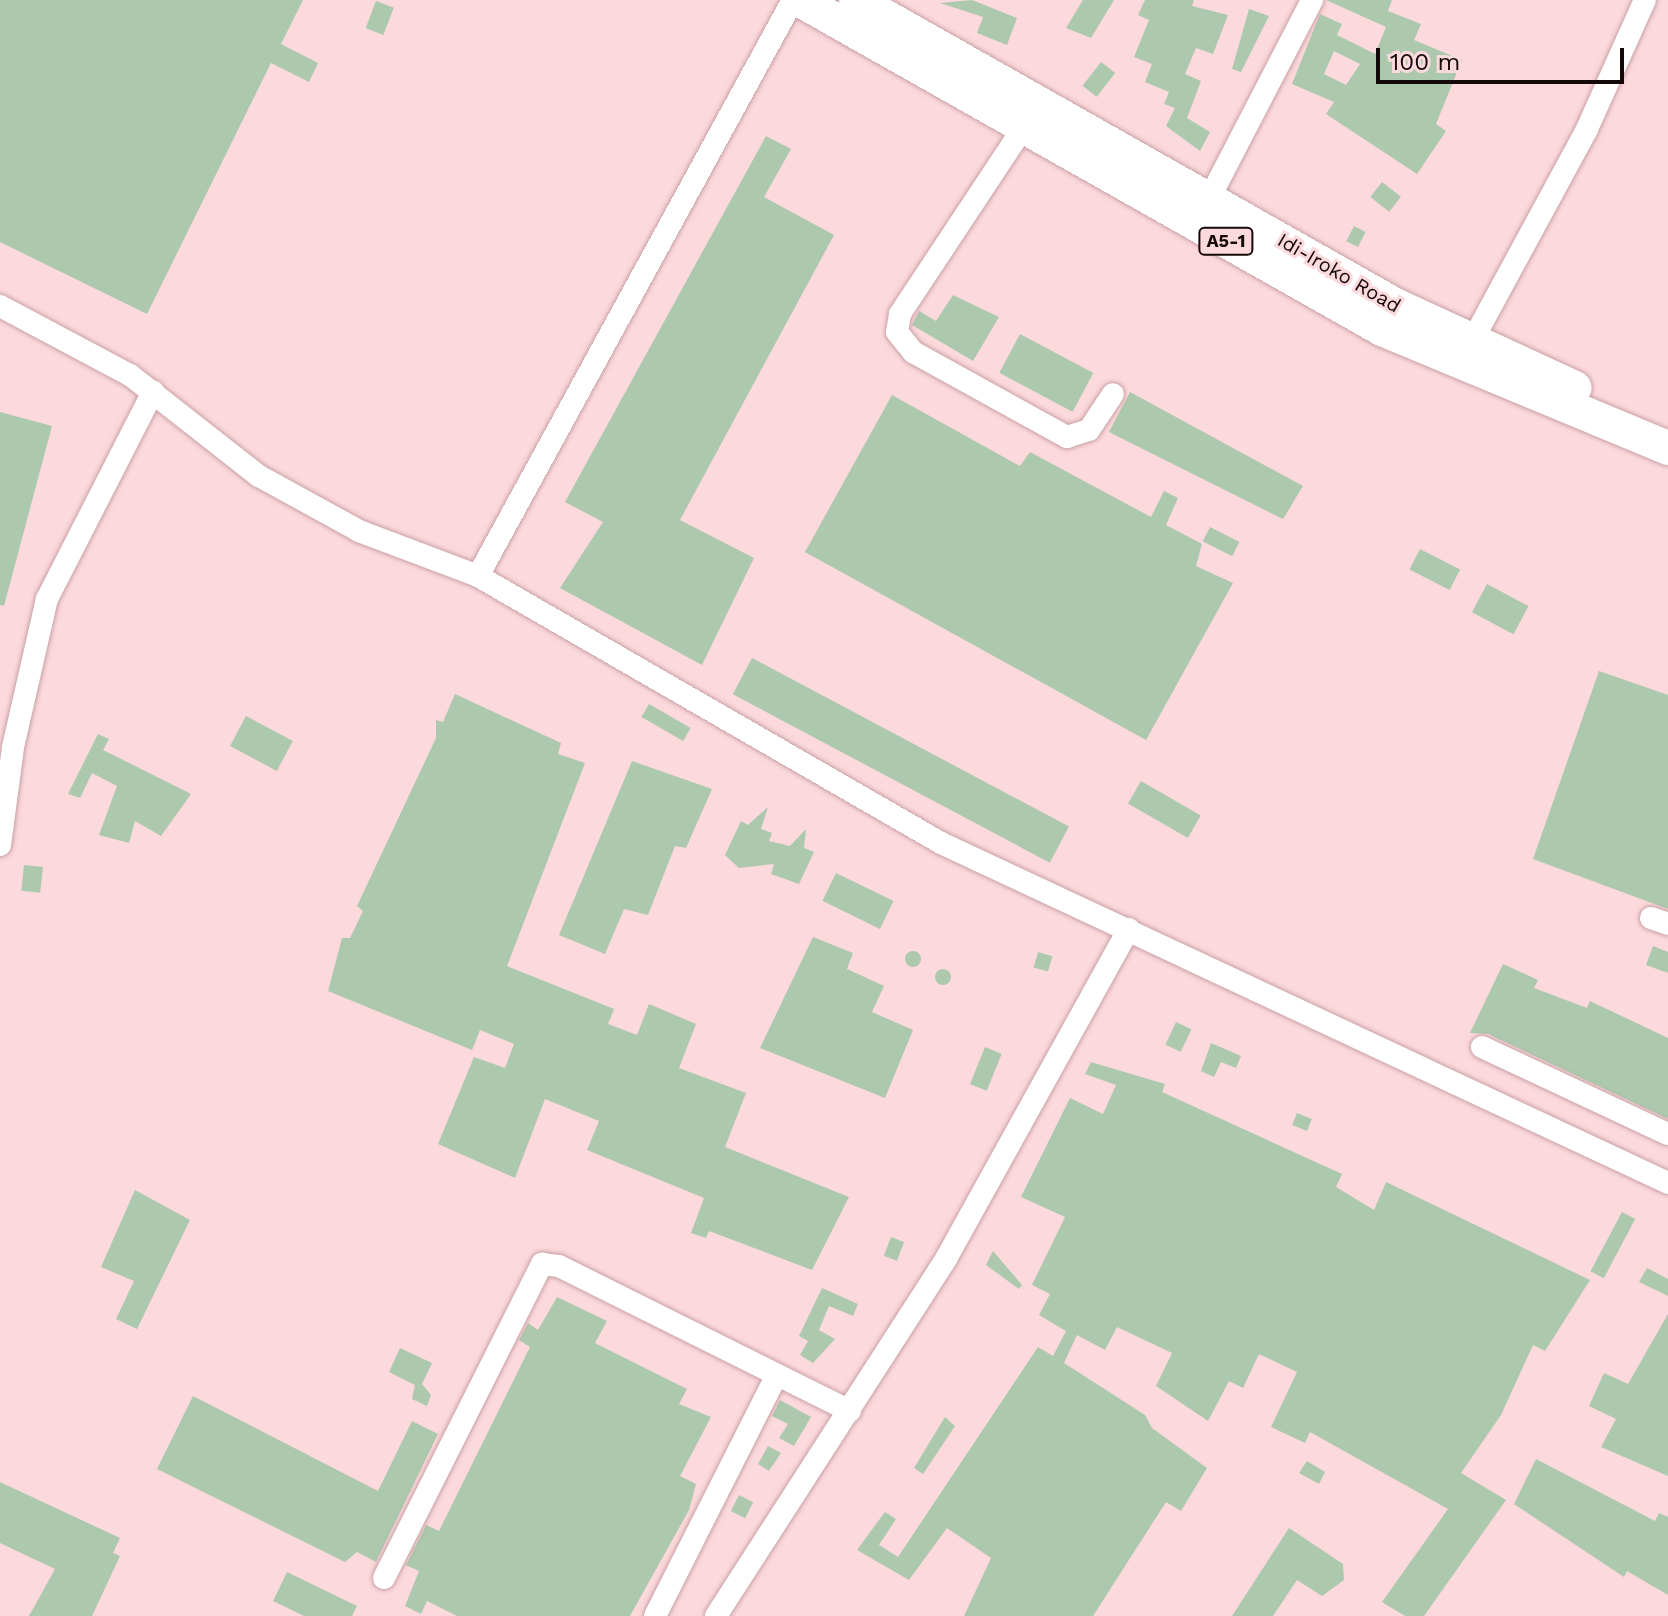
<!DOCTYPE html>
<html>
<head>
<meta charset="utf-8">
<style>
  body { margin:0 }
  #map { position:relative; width:1668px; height:1616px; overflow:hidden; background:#fcd9dc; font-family:"Work Sans",sans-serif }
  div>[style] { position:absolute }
  .building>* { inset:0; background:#acc8ad; transform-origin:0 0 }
  .round { border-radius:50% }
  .roads { filter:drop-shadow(0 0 2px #c9a1a4) drop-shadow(0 0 2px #c9a1a4) }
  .minor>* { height:22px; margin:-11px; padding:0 11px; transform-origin:11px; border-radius:11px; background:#fff }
  .highway>* { height:34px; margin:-17px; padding:0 17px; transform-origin:17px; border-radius:17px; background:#fff }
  span { translate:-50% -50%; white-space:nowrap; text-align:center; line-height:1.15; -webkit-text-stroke:6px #fcd9dc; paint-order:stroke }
  .shield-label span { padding:2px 6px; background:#fcd9dc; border:2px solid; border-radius:6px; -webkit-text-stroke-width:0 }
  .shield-label { font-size:18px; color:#150809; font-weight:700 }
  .street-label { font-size:20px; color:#150809 }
  .scale { position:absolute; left:1376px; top:48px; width:248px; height:36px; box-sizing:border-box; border:4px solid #150809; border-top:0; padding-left:10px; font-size:24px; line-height:28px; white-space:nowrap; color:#150809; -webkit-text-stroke:6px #fcd9dc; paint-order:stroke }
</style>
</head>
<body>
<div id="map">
  <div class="building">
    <div style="clip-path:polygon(0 0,303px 0,281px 44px,318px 63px,309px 82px,271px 63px,147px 314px,0 242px)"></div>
    <div style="clip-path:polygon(972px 0,1017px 18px,1007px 45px,977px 33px,983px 17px,940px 3px)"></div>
    <div style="clip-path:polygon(1083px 0,1114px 0,1091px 38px,1066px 28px)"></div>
    <div style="clip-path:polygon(1145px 0,1194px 0,1192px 6px,1228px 15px,1213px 54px,1196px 48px,1185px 74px,1201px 81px,1187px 118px,1210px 132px,1200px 151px,1166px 126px,1175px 108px,1164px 104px,1169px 92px,1145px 82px,1152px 64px,1134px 57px,1149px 20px,1138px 15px)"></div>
    <div style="clip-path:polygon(evenodd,1326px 0,1392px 0,1388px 11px,1421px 24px,1414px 40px,1462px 60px,1436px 124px,1446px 131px,1417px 174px,1326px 114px,1334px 102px,1292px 84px,1320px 14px,1342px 24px,1337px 35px,1375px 54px,1386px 27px,1326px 0,1334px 51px,1360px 64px,1346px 85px,1324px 74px,1334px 51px)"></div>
    <div style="left:376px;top:1px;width:19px;height:29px;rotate:21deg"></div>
    <div style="clip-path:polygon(1249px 9px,1269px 16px,1241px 72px,1232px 69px)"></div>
    <div style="left:1101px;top:62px;width:18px;height:30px;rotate:38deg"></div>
    <div style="clip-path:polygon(766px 136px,791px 149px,764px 197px,834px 235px,680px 520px,754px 558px,702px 665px,560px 588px,603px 522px,565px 502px)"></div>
    <div style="left:1382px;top:182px;width:24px;height:19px;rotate:38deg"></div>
    <div style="left:1354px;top:226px;width:13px;height:17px;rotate:27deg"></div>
    <div style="clip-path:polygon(953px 295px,999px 317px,973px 361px,912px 325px,919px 311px,936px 321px)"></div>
    <div style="left:1020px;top:334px;width:83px;height:44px;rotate:28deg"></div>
    <div style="clip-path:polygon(1130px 392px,1303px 486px,1283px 519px,1109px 432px)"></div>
    <div style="clip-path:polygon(892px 395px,1020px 466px,1030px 452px,1151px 517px,1164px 491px,1178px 498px,1166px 525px,1202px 544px,1196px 566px,1233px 583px,1146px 740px,805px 552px)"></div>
    <div style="clip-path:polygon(0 412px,52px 426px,4px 606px,0 605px)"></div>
    <div style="left:1210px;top:527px;width:33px;height:16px;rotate:27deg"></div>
    <div style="left:1420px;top:549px;width:45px;height:23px;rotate:27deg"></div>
    <div style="left:1487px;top:584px;width:47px;height:32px;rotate:28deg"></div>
    <div style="left:752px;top:658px;width:359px;height:41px;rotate:28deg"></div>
    <div style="clip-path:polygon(1599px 671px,1668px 695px,1668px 909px,1533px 859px)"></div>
    <div style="clip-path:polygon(455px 694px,561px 743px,558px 754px,585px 763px,507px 966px,614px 1009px,608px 1024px,637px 1035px,649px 1004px,696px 1024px,679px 1068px,746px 1093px,725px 1147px,849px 1197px,812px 1270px,709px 1231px,706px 1238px,691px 1233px,704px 1198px,587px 1150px,599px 1121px,545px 1099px,515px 1178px,438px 1144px,474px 1057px,505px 1068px,514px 1044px,480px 1030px,472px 1050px,328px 991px,342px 938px,350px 938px,363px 911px,357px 906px,436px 738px,436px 720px,443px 722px)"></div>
    <div style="left:649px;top:704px;width:48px;height:15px;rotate:30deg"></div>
    <div style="left:246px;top:716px;width:53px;height:34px;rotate:28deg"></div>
    <div style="clip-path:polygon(98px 734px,109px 739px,103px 750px,191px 794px,161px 836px,135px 821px,129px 843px,99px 835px,117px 786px,92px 773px,80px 798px,68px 794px)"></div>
    <div style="clip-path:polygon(632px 761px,712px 789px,686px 848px,675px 846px,648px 915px,624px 909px,605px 954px,559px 935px)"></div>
    <div style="left:1141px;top:781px;width:69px;height:26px;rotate:30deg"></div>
    <div style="clip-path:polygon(768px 807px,761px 829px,772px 833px,769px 841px,790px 846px,806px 829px,804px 848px,814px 852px,799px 884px,771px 874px,774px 864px,739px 868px,725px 855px,741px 821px,748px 825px)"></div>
    <div style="left:24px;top:865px;width:19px;height:26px;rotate:6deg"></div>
    <div style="left:836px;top:873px;width:64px;height:31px;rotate:26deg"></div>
    <div style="clip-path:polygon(813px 937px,853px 953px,847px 969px,884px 986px,872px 1012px,913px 1030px,885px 1098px,760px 1048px)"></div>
    <div style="clip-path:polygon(1653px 946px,1668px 952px,1668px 973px,1646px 965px)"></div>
    <div class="round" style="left:905px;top:951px;width:16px;height:16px"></div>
    <div style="left:1038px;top:952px;width:15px;height:16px;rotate:16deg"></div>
    <div style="clip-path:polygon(1503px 964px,1538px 980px,1534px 988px,1587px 1008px,1590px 1001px,1668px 1038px,1668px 1119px,1488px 1034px,1470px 1033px)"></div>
    <div class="round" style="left:935px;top:969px;width:16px;height:16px"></div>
    <div style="left:1176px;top:1022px;width:17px;height:25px;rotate:25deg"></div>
    <div style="clip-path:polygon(1211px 1043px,1241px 1056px,1236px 1068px,1221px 1062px,1214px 1077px,1201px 1071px)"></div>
    <div style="left:985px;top:1047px;width:18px;height:40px;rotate:22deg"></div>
    <div style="clip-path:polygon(1091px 1062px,1165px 1084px,1162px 1092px,1342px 1174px,1336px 1187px,1374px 1210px,1386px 1182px,1590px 1280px,1545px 1351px,1533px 1345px,1501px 1415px,1461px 1473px,1506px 1500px,1424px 1616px,1405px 1616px,1382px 1602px,1448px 1509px,1310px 1432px,1305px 1443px,1271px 1427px,1297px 1372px,1259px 1354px,1243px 1388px,1229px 1381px,1208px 1421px,1156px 1386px,1172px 1353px,1117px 1327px,1105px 1350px,1077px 1335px,1064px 1363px,1145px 1415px,1152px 1428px,1207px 1468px,1181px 1511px,1166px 1502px,1093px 1616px,964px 1616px,991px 1558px,947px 1528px,909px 1580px,857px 1550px,885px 1512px,896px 1519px,879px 1545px,898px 1557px,1038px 1347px,1053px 1356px,1066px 1331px,1039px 1315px,1050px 1294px,1032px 1285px,1065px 1217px,1021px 1197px,1070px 1098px,1103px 1114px,1116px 1085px,1085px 1074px)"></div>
    <div style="left:1297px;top:1113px;width:16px;height:13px;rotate:22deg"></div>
    <div style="clip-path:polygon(135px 1190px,190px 1220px,137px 1329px,116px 1319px,134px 1281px,101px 1267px)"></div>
    <div style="left:1622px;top:1212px;width:15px;height:67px;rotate:28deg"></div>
    <div style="left:891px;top:1237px;width:14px;height:20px;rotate:21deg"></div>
    <div style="clip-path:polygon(993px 1251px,1022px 1285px,1019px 1289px,986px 1265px)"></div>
    <div style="clip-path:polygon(1647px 1268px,1668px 1279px,1668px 1296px,1639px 1282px)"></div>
    <div style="clip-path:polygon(822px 1288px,858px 1304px,853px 1316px,829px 1306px,819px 1330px,835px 1339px,813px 1363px,800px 1355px,808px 1341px,799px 1336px)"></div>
    <div style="clip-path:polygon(557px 1297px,607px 1321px,595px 1343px,687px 1389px,679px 1404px,711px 1417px,680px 1476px,696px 1484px,689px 1510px,630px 1616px,457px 1616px,427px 1601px,421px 1614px,405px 1606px,419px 1571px,406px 1565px,426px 1525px,439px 1531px,530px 1347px,519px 1340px,528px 1323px,538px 1330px)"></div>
    <div style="clip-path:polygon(1668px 1314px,1668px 1476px,1601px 1447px,1616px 1419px,1589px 1406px,1604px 1373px,1628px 1384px)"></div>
    <div style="clip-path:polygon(400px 1348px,432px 1363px,422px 1384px,431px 1395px,427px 1406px,412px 1399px,415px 1385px,389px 1372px)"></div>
    <div style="clip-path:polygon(193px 1396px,378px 1491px,412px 1421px,438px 1434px,376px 1562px,357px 1552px,345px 1562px,157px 1469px)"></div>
    <div style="clip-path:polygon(780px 1400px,811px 1417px,794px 1446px,779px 1438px,788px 1424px,772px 1416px)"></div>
    <div style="clip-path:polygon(945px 1417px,955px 1426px,923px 1474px,914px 1468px)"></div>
    <div style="clip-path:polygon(768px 1446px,781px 1453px,769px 1471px,758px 1464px)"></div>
    <div style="clip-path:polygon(1536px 1459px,1655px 1521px,1659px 1513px,1668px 1517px,1668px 1595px,1627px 1571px,1624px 1577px,1514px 1504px)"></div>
    <div style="clip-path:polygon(1307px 1461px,1325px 1472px,1319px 1484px,1299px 1473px)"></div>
    <div style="clip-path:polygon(0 1482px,120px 1538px,113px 1553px,120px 1556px,92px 1616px,29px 1616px,55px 1569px,0 1543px)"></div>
    <div style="left:739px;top:1495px;width:16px;height:18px;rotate:27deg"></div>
    <div style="clip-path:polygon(1289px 1528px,1343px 1564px,1344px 1580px,1322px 1596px,1297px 1580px,1273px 1616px,1232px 1616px)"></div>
    <div style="clip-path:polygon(287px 1572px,357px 1606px,352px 1616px,304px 1616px,273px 1601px)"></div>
  </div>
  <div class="roads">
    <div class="minor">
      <div style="left:1023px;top:128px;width:223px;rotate:123.5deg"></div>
      <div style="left:900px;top:314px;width:18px;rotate:99deg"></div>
      <div style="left:897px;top:332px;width:26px;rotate:51deg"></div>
      <div style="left:913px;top:352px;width:176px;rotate:28.9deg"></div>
      <div style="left:1067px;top:437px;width:23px;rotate:-18deg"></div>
      <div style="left:1089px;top:430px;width:43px;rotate:-56.3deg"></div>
      <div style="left:1209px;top:199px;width:224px;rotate:-62.6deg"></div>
      <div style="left:0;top:306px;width:147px;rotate:28deg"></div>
      <div style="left:130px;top:375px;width:164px;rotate:38.1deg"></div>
      <div style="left:259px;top:476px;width:114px;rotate:28.8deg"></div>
      <div style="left:359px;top:531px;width:127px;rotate:20.7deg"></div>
      <div style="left:478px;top:576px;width:534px;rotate:29.97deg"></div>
      <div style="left:941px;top:843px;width:803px;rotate:25.06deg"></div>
      <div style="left:1471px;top:343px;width:243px;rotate:-61.5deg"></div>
      <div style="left:1587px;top:129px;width:141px;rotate:-65.8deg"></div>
      <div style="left:478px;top:576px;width:657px;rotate:-61.33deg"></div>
      <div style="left:0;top:845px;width:99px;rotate:-82.4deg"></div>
      <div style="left:13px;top:747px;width:152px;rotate:-77.1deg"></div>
      <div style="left:47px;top:599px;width:233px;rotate:-62.9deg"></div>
      <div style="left:1651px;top:918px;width:18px;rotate:19deg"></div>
      <div style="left:1482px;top:1047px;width:205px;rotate:25.1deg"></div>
      <div style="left:384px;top:1578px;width:352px;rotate:-63.3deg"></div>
      <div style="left:542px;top:1264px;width:17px;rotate:7deg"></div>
      <div style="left:559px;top:1266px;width:325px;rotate:26.5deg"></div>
      <div style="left:655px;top:1616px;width:269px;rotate:-63.2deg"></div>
      <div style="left:716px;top:1616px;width:427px;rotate:-57.2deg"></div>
      <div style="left:947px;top:1257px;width:375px;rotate:-61deg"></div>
    </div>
    <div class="highway">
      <div style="left:800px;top:0;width:669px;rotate:29.48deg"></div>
      <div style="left:1382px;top:329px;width:310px;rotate:22.6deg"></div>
      <div style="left:856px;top:0;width:617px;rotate:29.51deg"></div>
      <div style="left:1393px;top:304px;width:200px;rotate:24.8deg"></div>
    </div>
  </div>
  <div class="shield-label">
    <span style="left:1226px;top:241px">A5-1</span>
  </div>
  <div class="street-label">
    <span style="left:1339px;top:273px;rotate:30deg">Idi-Iroko Road</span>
  </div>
  <div class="scale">100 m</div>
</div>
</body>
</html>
